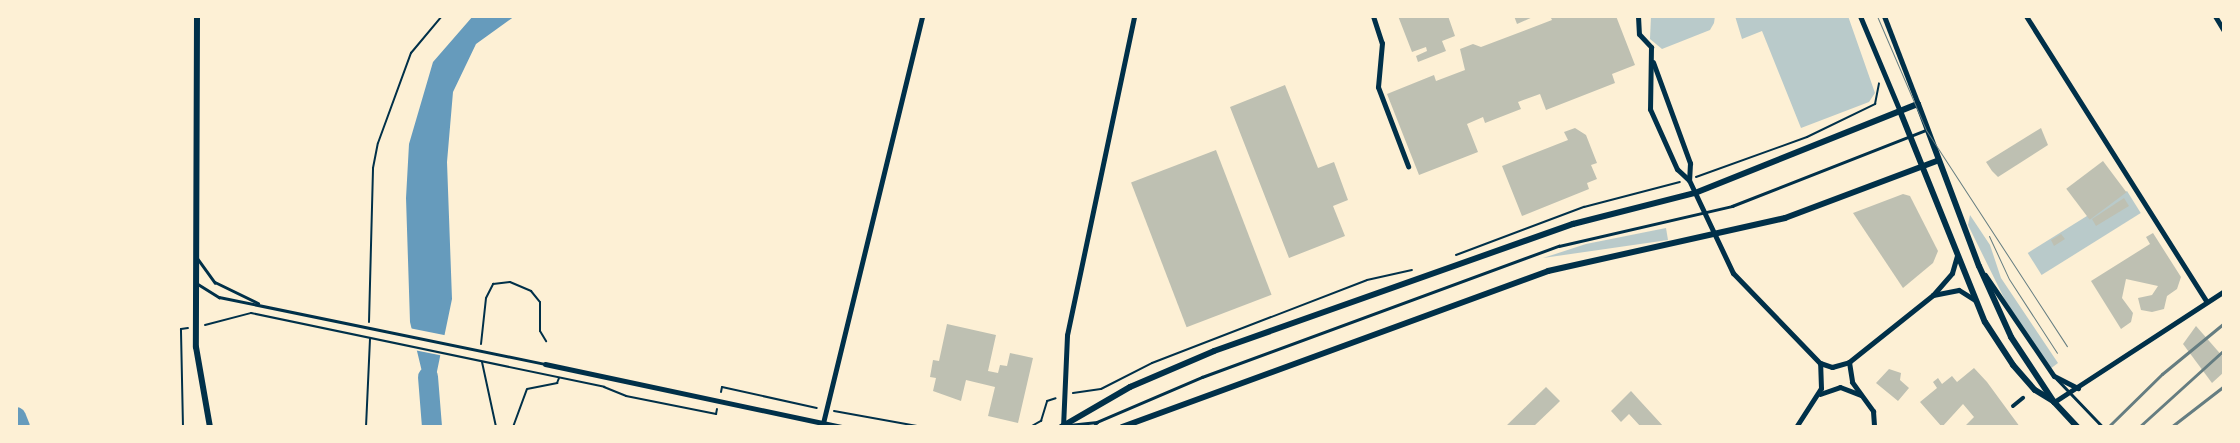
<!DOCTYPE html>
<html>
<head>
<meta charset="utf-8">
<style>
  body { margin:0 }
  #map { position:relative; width:2240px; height:443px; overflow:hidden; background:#fdf0d5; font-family:"Exo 2",sans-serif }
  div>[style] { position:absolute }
  .green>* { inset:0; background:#b9caca; transform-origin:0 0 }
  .water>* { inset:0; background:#669bbc }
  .pier>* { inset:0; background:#fdf0d5 }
  .river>* { height:20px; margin:-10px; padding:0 10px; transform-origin:10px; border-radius:10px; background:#669bbc }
  .building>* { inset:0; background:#bec0b2; transform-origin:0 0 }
  .path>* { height:2px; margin:-1px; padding:0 1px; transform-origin:1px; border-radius:1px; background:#003049 }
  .service>* { height:2.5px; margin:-1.25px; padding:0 1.25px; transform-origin:1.25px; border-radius:1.25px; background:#003049 }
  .pedestrian>* { height:4px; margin:-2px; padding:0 2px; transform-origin:2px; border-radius:2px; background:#003049 }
  .minor>* { height:5px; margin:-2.5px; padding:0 2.5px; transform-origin:2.5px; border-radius:2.5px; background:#003049 }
  .tertiary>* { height:6px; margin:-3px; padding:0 3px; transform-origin:3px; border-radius:3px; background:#003049 }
  .tram>* { height:1px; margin:-0.5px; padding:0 0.5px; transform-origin:0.5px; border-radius:0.5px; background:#657d81 }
  .rail>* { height:3px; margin:-1.5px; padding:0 1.5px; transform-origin:1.5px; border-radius:1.5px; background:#657d81 }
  span { translate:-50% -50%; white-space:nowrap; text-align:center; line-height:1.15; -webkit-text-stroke:5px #fdf0d5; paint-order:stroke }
  .frame { position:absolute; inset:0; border:18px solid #fdf0d5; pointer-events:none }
</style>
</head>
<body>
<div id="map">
  <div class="green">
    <div style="clip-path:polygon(1651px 16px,1715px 16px,1714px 23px,1710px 30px,1662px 49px,1650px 39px)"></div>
    <div style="clip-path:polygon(1735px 16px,1848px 16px,1875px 93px,1869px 102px,1801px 128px,1762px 31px,1742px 39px)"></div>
    <div style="left:2127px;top:191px;width:26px;height:117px;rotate:58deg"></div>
    <div style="clip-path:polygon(1970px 215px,1990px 245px,2001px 278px,2058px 363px,2050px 369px,2005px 300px,1968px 225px)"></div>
    <div style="clip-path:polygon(1666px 228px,1668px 240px,1543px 258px,1586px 244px)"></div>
  </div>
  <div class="water">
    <div style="clip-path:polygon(473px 16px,515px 16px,476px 44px,453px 92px,447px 162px,452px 299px,430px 405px,410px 322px,406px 198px,409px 144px,433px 62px)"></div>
  </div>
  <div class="pier">
    <div style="clip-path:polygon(409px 328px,449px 336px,444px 356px,414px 350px)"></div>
  </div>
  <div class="river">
    <div style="left:428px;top:377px;width:50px;rotate:85.4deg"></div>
    <div style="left:16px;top:417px;width:11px;rotate:68deg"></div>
  </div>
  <div class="building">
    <div style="clip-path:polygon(1398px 16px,1448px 16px,1455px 36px,1442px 41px,1446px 51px,1418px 62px,1416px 56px,1427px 51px,1426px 47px,1412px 52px)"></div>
    <div style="clip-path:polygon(1514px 16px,1535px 16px,1517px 24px)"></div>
    <div style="clip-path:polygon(1550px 16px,1616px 16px,1635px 65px,1612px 74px,1615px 83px,1546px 110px,1540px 94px,1518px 102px,1521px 109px,1485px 123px,1483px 117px,1467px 124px,1478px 152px,1419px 175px,1387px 94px,1434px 75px,1436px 81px,1465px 70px,1460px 49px,1473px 44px,1481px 47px,1552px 20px)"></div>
    <div style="clip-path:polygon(1285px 85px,1318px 168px,1334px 162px,1348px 200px,1333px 206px,1345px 236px,1289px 258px,1230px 107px)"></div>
    <div style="clip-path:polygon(1575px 128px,1586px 135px,1597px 163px,1591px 165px,1597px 179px,1587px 183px,1589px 189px,1522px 216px,1502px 166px,1568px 140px,1564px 132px)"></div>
    <div style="clip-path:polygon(2041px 128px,2048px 145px,1998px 177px,1992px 171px,1986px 162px)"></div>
    <div style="left:1216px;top:150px;width:155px;height:91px;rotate:69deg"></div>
    <div style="left:2103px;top:161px;width:39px;height:46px;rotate:53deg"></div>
    <div style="clip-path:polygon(1903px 194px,1910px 196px,1938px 251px,1933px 263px,1903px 288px,1853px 213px)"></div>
    <div style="clip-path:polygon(2124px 198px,2129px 206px,2096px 226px,2092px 219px)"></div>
    <div style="clip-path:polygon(2153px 233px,2181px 277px,2177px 289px,2167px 296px,2164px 309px,2152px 312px,2141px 310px,2138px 298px,2152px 295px,2158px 286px,2126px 279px,2122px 298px,2133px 313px,2131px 322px,2121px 329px,2091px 281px,2150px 244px,2146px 237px)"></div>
    <div style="clip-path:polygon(2061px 234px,2065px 239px,2054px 246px,2051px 240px)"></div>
    <div style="clip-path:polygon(947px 324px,996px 335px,988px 371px,998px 373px,1000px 365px,1007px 366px,1010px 353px,1033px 358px,1018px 423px,988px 416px,995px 387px,966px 380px,961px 401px,933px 391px,936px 378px,930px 377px,933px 360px,939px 361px)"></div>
    <div style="clip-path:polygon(2196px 326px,2224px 358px,2224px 372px,2212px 383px,2183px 344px)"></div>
    <div style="clip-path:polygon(1974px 368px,1987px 382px,2020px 427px,1964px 427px,1974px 417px,1963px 404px,1942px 427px,1920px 402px,1937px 388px,1933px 382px,1938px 378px,1942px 384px,1952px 376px,1957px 382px)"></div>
    <div style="clip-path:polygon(1889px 369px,1901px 373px,1900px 380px,1909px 388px,1898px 401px,1876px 383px)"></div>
    <div style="clip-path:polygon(1546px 387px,1560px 401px,1556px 405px,1533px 427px,1505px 427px)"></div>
    <div style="clip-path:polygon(1631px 391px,1641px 402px,1664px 427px,1641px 427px,1629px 414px,1621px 422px,1611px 411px)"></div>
  </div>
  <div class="path">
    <div style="left:1696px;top:177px;width:118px;rotate:-19.8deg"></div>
    <div style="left:1807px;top:137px;width:76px;rotate:-25.9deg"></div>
    <div style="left:1875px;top:104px;width:21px;rotate:-79deg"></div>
    <div style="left:1456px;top:255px;width:137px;rotate:-20.6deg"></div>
    <div style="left:1584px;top:207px;width:99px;rotate:-14.6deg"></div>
    <div style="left:369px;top:322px;width:154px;rotate:-88.5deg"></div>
    <div style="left:373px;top:168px;width:25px;rotate:-79deg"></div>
    <div style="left:378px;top:143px;width:96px;rotate:-69.9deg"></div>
    <div style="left:411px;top:53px;width:48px;rotate:-50deg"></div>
    <div style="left:205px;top:325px;width:48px;rotate:-14.6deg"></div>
    <div style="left:251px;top:313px;width:361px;rotate:11.8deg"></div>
    <div style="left:604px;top:387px;width:24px;rotate:22deg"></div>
    <div style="left:626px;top:396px;width:92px;rotate:11.3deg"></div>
    <div style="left:716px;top:414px;width:5px;rotate:-79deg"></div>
    <div style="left:481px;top:344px;width:46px;rotate:-83.8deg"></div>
    <div style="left:486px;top:298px;width:16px;rotate:-63deg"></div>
    <div style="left:493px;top:284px;width:17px;rotate:-7deg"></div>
    <div style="left:510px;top:282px;width:23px;rotate:23deg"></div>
    <div style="left:531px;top:291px;width:14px;rotate:51deg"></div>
    <div style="left:540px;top:302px;width:29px;rotate:90deg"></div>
    <div style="left:540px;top:331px;width:12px;rotate:59deg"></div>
    <div style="left:482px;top:362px;width:66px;rotate:77.8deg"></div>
    <div style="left:721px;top:392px;width:5px;rotate:-79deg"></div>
    <div style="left:722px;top:387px;width:97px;rotate:12.5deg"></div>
    <div style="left:1073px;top:393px;width:28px;rotate:-8deg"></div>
    <div style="left:1101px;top:389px;width:57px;rotate:-27deg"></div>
    <div style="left:1152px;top:363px;width:230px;rotate:-21.1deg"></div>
    <div style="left:1367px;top:280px;width:46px;rotate:-12.5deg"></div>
    <div style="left:834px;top:411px;width:90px;rotate:10.2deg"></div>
    <div style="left:183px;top:427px;width:98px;rotate:-91.2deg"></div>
    <div style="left:181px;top:329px;width:7px;rotate:-8deg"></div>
    <div style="left:366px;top:427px;width:88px;rotate:-87.4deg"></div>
    <div style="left:513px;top:427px;width:40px;rotate:-69.8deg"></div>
    <div style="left:527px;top:389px;width:31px;rotate:-11deg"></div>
    <div style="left:557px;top:383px;width:5px;rotate:-68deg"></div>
    <div style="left:1030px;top:427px;width:13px;rotate:-29deg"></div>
    <div style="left:1041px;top:421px;width:21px;rotate:-73deg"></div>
    <div style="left:1047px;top:401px;width:9px;rotate:-18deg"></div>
  </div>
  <div class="service">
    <div style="left:198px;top:259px;width:29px;rotate:54deg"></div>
    <div style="left:215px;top:282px;width:48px;rotate:26deg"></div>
    <div style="left:198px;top:284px;width:25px;rotate:32deg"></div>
    <div style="left:219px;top:297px;width:332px;rotate:11.6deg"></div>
    <div style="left:2057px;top:379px;width:66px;rotate:46.2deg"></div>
    <div style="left:1069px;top:425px;width:28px;rotate:-6deg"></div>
    <div style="left:1097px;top:422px;width:114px;rotate:-23.2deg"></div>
    <div style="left:1202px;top:377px;width:380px;rotate:-20.2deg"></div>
    <div style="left:1559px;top:246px;width:178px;rotate:-13deg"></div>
    <div style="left:1732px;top:206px;width:208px;rotate:-21.4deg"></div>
    <div style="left:1093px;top:427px;width:6px;rotate:-51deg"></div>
  </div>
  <div class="pedestrian">
    <div style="left:2013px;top:406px;width:13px;rotate:-39deg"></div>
  </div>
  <div class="minor">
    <div style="left:1373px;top:16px;width:28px;rotate:72deg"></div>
    <div style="left:1382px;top:43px;width:44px;rotate:95.2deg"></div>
    <div style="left:1378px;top:87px;width:85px;rotate:69.2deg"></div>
    <div style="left:1638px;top:16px;width:18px;rotate:87deg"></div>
    <div style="left:1639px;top:34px;width:18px;rotate:47deg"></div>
    <div style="left:1651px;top:47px;width:62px;rotate:90.9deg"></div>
    <div style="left:1650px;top:109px;width:66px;rotate:65.8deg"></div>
    <div style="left:1677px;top:169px;width:16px;rotate:43deg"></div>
    <div style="left:1689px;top:180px;width:103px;rotate:64.7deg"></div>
    <div style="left:1733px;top:273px;width:125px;rotate:46deg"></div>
    <div style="left:1820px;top:363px;width:13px;rotate:18deg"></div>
    <div style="left:1832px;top:367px;width:18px;rotate:-16deg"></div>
    <div style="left:1849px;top:362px;width:107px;rotate:-38.6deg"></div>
    <div style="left:1933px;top:295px;width:29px;rotate:-49deg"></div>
    <div style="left:1952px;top:273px;width:18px;rotate:-74deg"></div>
    <div style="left:1860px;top:16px;width:103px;rotate:67.2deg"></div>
    <div style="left:1884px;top:16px;width:94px;rotate:68.9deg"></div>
    <div style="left:2026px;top:16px;width:338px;rotate:57.7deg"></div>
    <div style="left:2215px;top:16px;width:17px;rotate:59deg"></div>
    <div style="left:1653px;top:62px;width:108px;rotate:69.9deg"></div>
    <div style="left:1690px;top:163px;width:17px;rotate:93deg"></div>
    <div style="left:1985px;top:275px;width:122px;rotate:55.7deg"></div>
    <div style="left:2054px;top:376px;width:27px;rotate:27deg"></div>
    <div style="left:1933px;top:295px;width:26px;rotate:-11deg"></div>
    <div style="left:1959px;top:290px;width:19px;rotate:32deg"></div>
    <div style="left:1849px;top:362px;width:20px;rotate:81deg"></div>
    <div style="left:1852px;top:382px;width:36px;rotate:54deg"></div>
    <div style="left:1873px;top:411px;width:16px;rotate:86deg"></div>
    <div style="left:545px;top:364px;width:303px;rotate:12deg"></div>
    <div style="left:1820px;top:394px;width:21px;rotate:-19deg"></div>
    <div style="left:1840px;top:387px;width:22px;rotate:21deg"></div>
    <div style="left:2054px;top:402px;width:203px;rotate:-33.1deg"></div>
    <div style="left:823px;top:423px;width:419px;rotate:-76.3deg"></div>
    <div style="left:1063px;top:427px;width:92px;rotate:-87.5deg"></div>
    <div style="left:1067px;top:335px;width:326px;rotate:-78.1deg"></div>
    <div style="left:1796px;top:427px;width:46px;rotate:-57.3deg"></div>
    <div style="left:1821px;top:388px;width:25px;rotate:-92deg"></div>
  </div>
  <div class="tertiary">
    <div style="left:197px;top:16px;width:331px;rotate:90.2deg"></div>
    <div style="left:196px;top:347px;width:81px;rotate:80.1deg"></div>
    <div style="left:1900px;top:111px;width:227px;rotate:68.1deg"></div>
    <div style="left:1985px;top:322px;width:51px;rotate:56.9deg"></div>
    <div style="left:2013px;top:365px;width:33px;rotate:49deg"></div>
    <div style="left:2035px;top:390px;width:21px;rotate:31deg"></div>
    <div style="left:1061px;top:427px;width:80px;rotate:-30.1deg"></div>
    <div style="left:1130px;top:387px;width:91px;rotate:-23.2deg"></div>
    <div style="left:1214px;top:351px;width:381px;rotate:-19.5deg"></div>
    <div style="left:1573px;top:224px;width:126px;rotate:-14.3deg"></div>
    <div style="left:1695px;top:193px;width:240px;rotate:-21.8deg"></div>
    <div style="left:1918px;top:104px;width:173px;rotate:69.4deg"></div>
    <div style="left:1979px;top:266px;width:78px;rotate:65.7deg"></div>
    <div style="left:2011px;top:337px;width:78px;rotate:56.5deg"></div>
    <div style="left:2054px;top:402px;width:34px;rotate:47deg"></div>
    <div style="left:1122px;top:427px;width:454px;rotate:-20.1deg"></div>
    <div style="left:1548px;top:271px;width:243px;rotate:-12.6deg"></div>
    <div style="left:1785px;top:218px;width:162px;rotate:-20.6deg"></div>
  </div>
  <div class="tram">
    <div style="left:1877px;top:16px;width:124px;rotate:66.7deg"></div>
    <div style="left:1926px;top:130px;width:258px;rotate:56.9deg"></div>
    <div style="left:1989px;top:236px;width:47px;rotate:65.1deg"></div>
    <div style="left:2009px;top:279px;width:88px;rotate:57deg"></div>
  </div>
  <div class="rail">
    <div style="left:2108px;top:427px;width:76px;rotate:-44.5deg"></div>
    <div style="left:2162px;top:374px;width:80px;rotate:-39.4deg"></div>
    <div style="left:2139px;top:427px;width:115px;rotate:-42.2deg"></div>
    <div style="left:2171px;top:427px;width:67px;rotate:-37.7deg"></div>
  </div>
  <div class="frame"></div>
</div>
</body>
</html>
